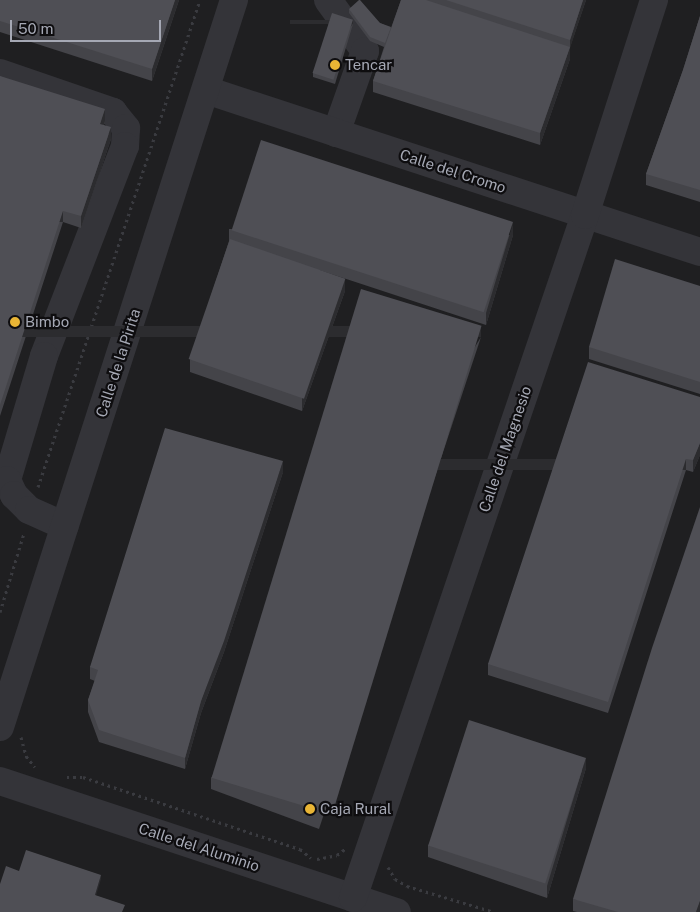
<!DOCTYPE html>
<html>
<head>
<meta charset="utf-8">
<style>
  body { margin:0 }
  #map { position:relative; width:700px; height:912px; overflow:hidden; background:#131214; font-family:"Public Sans",sans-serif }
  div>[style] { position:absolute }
  .built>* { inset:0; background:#1f1f21; transform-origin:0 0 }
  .path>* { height:3px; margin-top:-1.5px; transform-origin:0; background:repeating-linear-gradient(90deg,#3a3b40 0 2.5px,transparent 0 6.5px) }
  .minor>* { height:28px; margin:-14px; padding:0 14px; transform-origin:14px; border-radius:14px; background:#343439 }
  .wall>* { inset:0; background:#444449 }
  .shaded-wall>* { inset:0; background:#2c2c2f; transform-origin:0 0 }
  .building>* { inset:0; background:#4f4f55; transform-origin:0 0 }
  .dots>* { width:14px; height:14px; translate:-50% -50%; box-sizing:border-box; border:2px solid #0e0d0f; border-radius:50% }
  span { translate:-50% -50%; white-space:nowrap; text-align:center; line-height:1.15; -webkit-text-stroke:4.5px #0e0d0f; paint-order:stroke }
  .poi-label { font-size:15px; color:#a5a8b4 }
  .left { translate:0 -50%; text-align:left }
  .street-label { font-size:15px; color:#a5a8b4 }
  .scale { position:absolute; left:10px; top:20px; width:151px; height:22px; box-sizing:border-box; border:2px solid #a5a8b4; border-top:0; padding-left:6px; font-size:15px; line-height:18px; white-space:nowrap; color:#a5a8b4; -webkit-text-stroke:4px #0e0d0f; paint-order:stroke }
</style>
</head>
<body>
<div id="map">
  <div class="built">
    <div style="left:0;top:0;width:700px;height:912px"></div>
  </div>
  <div class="path">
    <div style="left:38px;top:487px;width:513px;rotate:-71.6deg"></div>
    <div style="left:0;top:612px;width:83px;rotate:-73.1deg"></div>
    <div style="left:21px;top:737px;width:20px;rotate:75deg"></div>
    <div style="left:26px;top:756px;width:14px;rotate:51deg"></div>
    <div style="left:67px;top:777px;width:16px"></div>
    <div style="left:83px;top:777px;width:229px;rotate:18.4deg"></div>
    <div style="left:300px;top:849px;width:14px;rotate:39deg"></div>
    <div style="left:317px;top:859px;width:20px;rotate:-11deg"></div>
    <div style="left:337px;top:855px;width:10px;rotate:-37deg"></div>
    <div style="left:388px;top:867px;width:14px;rotate:60deg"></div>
    <div style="left:395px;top:879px;width:14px;rotate:30deg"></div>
    <div style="left:407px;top:886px;width:91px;rotate:16.6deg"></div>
  </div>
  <div class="minor">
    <div style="left:328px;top:0;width:63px;rotate:54deg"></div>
    <div style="left:365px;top:51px;width:87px;rotate:109.5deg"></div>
    <div style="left:0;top:73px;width:120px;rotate:19deg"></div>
    <div style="left:113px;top:112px;width:21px;rotate:51deg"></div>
    <div style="left:126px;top:128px;width:18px;rotate:93deg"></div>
    <div style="left:125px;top:146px;width:225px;rotate:111.1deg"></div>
    <div style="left:44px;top:356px;width:129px;rotate:106.6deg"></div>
    <div style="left:7px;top:480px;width:17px;rotate:65deg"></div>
    <div style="left:14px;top:495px;width:21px;rotate:45deg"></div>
    <div style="left:29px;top:510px;width:39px;rotate:24deg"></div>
    <div style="left:206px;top:90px;width:520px;rotate:18.16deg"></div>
    <div style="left:0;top:727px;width:764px;rotate:-72.16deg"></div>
    <div style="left:0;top:781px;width:418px;rotate:18.3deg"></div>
    <div style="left:353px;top:898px;width:721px;rotate:-71.24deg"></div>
    <div style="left:585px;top:215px;width:226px;rotate:-72.2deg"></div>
  </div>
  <div class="wall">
    <div style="clip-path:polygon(0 0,179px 0,152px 81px,0 32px)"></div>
    <div style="clip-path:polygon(401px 0,586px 0,570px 47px,570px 59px,540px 145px,373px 92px,373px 81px,384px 47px,370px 41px,349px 13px,349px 9px,380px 23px,391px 28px)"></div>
    <div style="clip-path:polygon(700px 16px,700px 202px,646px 185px,646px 174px,683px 70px)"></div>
    <div style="clip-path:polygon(353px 24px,335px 84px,313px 77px,313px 73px)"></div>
    <div style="clip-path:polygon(0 76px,105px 121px,104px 125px,111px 139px,81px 228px,63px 222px,0 416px)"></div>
    <div style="clip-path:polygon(229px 229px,513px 235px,486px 325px,319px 270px,345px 291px,302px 411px,190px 372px,190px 360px,229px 241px)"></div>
    <div style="clip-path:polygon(700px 286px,700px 394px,589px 359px,589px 347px)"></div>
    <div style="clip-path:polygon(481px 337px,319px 829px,211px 789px,211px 778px)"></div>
    <div style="clip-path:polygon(700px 397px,700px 455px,693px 472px,686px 470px,608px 713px,488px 675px,488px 664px)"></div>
    <div style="clip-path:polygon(283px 472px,224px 652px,201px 713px,185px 769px,99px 742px,88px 712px,88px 700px,95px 681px,90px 679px,90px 667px)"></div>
    <div style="clip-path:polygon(586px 768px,547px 898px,428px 857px,428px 845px)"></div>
    <div style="clip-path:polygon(573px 899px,700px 912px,577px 912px,573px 911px)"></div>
  </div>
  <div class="shaded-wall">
    <div style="clip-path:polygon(175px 0,179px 0,152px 81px,152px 69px)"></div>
    <div style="clip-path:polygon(583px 0,586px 0,570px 48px,570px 40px)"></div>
    <div style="left:353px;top:20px;width:4px;height:63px;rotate:90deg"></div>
    <div style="clip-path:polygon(570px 47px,570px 59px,540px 145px,540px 133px)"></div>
    <div style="clip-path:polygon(105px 109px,105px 121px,100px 136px,100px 124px)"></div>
    <div style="clip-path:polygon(111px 127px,111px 139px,81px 228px,81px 216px)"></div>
    <div style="left:63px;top:211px;width:11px;height:204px;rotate:90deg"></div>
    <div style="clip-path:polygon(513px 223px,513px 235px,486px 325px,486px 313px)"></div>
    <div style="clip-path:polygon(345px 279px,345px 291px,302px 411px,302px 399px)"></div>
    <div style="left:481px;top:326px;width:11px;height:517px;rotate:90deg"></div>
    <div style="clip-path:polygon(700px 443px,700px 455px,693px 472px,693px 460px)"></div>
    <div style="left:686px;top:459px;width:11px;height:255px;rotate:90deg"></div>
    <div style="clip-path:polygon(283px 461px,283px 472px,224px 652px,201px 713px,185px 769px,185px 758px,201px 701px)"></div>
    <div style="clip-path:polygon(586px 757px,586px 768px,547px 898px,547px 886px)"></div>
    <div style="clip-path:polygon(101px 875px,101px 879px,95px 899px,95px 895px)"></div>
    <div style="clip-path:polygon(700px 901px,700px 912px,696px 912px)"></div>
  </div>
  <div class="building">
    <div style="clip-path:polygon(0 0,175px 0,152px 69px,0 21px)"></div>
    <div style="clip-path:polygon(359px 0,360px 0,380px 23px,391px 27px,385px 43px,370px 37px,349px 9px)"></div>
    <div style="clip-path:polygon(401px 0,426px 0,570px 47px,540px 133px,373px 81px)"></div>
    <div style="clip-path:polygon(446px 0,583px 0,570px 40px)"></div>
    <div style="left:332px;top:13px;width:22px;height:63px;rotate:18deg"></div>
    <div style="clip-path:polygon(700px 16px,700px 190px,646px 174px,683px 70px)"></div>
    <div style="clip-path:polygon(0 76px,105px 109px,100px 124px,111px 127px,81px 216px,63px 211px,0 405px)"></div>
    <div style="left:261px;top:140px;width:265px;height:95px;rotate:18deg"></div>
    <div style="left:230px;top:239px;width:122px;height:127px;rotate:19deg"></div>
    <div style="clip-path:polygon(615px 259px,700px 286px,700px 382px,589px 347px)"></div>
    <div style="left:361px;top:289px;width:126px;height:511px;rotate:17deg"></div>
    <div style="clip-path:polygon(588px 362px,700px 397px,700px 443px,693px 460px,686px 459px,608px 702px,488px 664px)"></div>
    <div style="clip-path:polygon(165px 428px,283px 461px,224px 641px,201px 701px,185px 758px,99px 730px,88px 700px,98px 670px,90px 667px)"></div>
    <div style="clip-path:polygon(700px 507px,700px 901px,696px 912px,618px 912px,573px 899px,652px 648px)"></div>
    <div style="left:469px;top:720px;width:123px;height:132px;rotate:18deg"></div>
    <div style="clip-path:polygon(26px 850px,101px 875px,95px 895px,125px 905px,122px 912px,0 912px,0 884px,6px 866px,19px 871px)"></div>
  </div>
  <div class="dots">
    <div style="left:335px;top:65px;background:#e9b535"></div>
    <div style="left:15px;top:322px;background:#e9b535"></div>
    <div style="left:310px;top:809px;background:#e9b535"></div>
  </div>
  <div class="poi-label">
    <span class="left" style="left:345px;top:65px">Tencar</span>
    <span class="left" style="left:25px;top:322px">Bimbo</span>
    <span class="left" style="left:320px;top:809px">Caja Rural</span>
  </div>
  <div class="street-label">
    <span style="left:453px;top:171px;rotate:18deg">Calle del Cromo</span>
    <span style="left:118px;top:363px;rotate:-72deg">Calle de la Pirita</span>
    <span style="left:505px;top:449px;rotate:-71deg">Calle del Magnesio</span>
    <span style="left:199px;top:847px;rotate:18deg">Calle del Aluminio</span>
  </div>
  <div class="scale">50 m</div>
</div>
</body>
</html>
